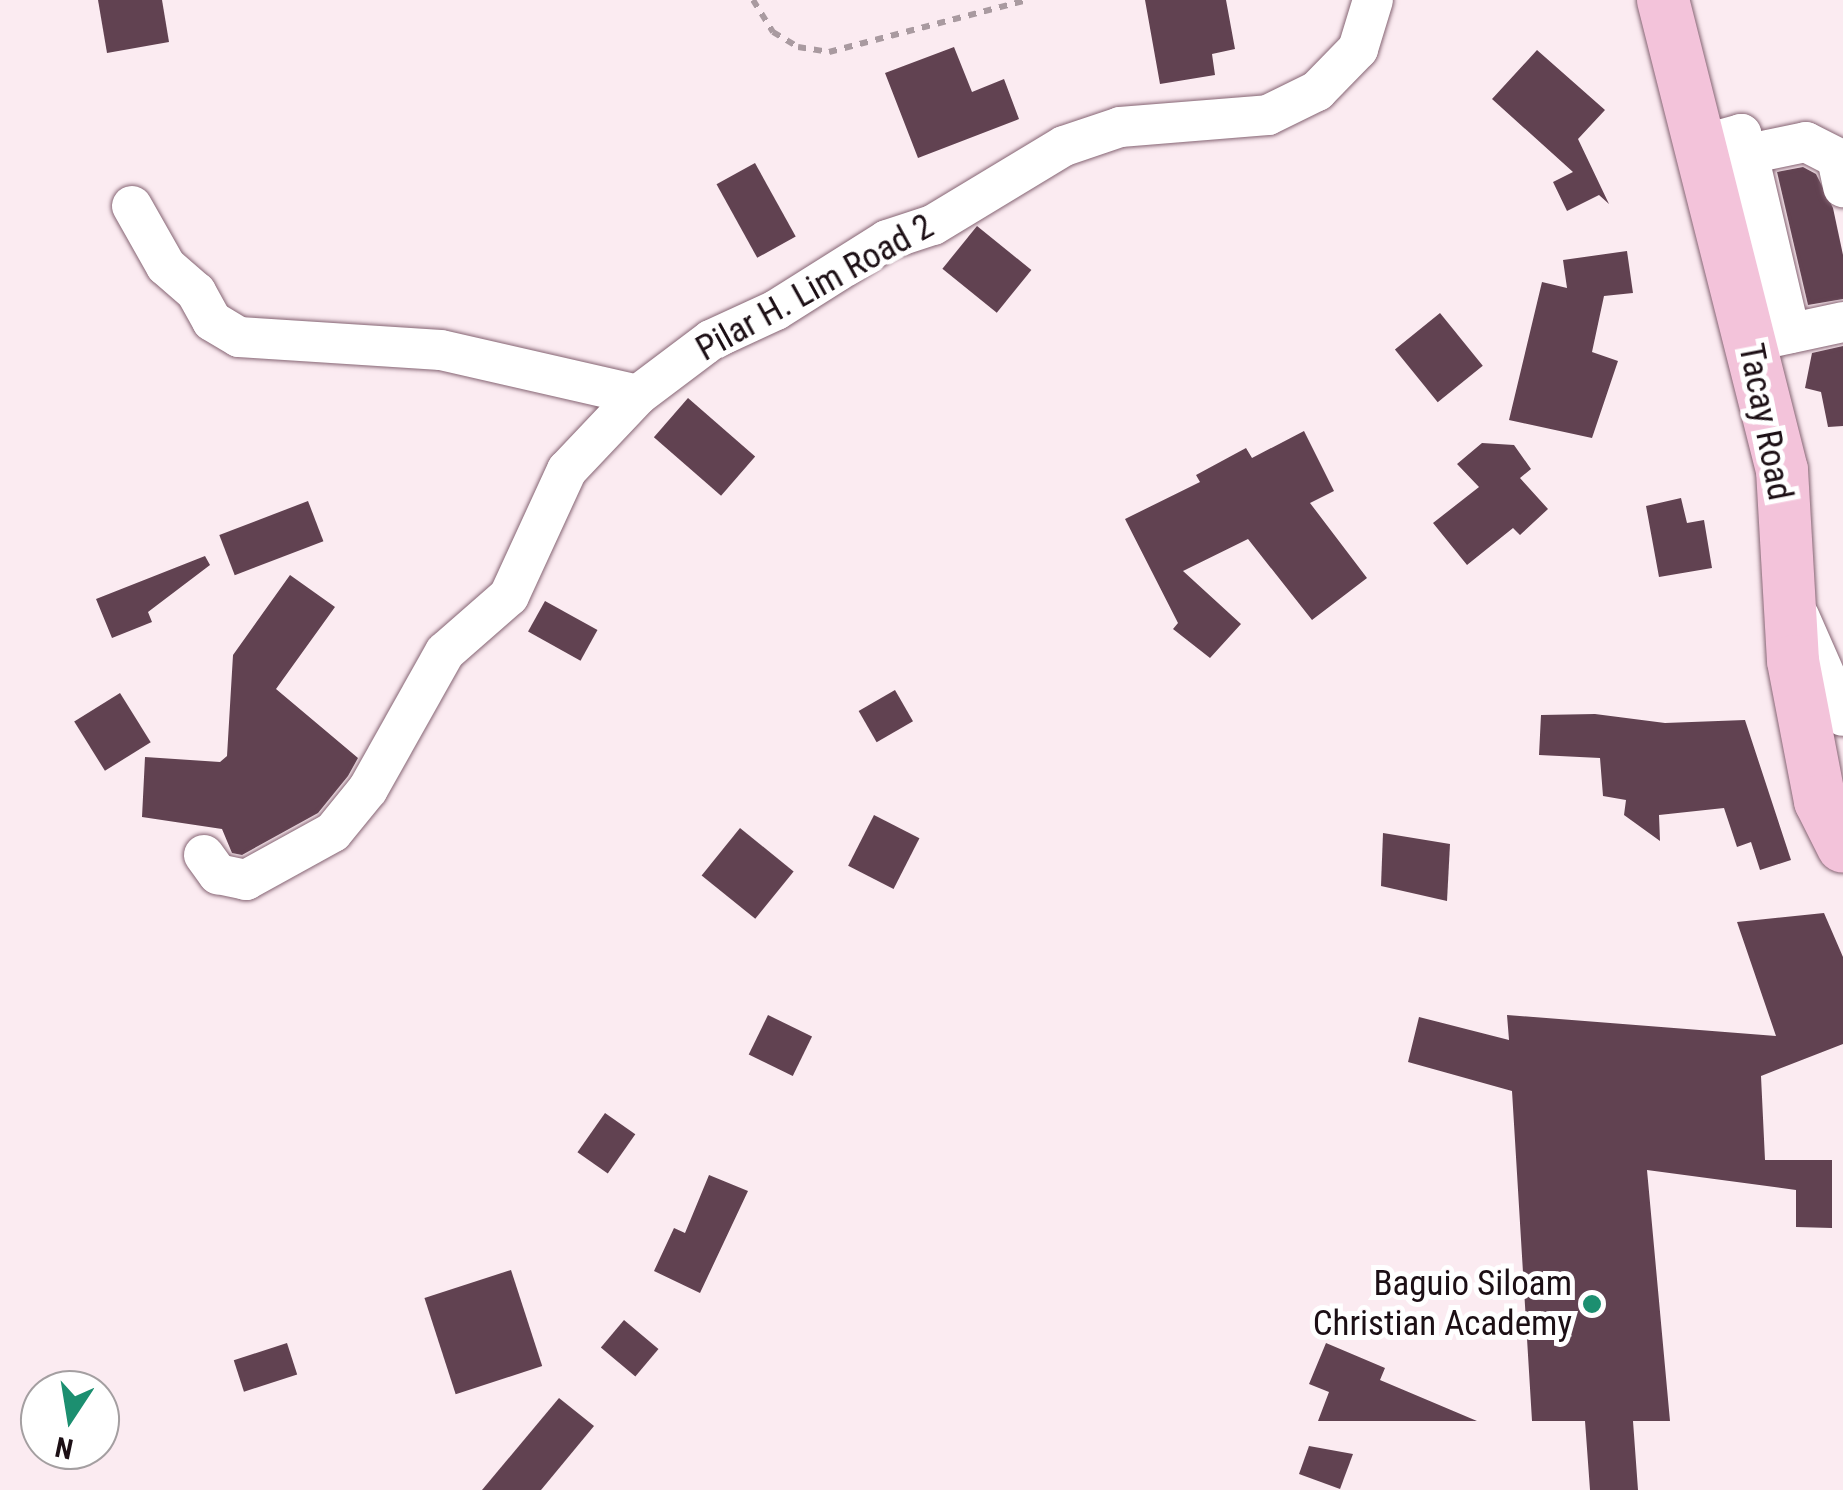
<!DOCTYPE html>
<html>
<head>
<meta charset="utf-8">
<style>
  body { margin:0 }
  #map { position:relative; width:1843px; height:1490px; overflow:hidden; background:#fbebf1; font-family:"Roboto Condensed",sans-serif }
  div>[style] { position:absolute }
  .building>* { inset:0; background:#614251; transform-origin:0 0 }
  .path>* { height:6px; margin-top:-3px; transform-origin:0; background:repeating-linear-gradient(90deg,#a99aa0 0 8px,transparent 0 16px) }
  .roads { filter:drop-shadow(0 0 2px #856473) drop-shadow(0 0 2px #856473) }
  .minor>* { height:40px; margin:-20px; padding:0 20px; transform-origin:20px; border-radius:20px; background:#fff }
  .major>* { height:52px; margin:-26px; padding:0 26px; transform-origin:26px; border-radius:26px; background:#f3c3da }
  .dots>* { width:28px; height:28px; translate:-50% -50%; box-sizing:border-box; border:5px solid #fff; border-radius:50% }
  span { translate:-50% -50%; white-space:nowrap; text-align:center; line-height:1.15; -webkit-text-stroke:10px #fff; paint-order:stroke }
  .street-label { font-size:35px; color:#1c0f15 }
  .poi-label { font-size:35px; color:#1c0f15 }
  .right { translate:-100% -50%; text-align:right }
  .north { position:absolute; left:20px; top:1370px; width:100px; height:100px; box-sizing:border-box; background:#fff; border:2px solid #a49fa1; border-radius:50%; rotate:192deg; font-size:28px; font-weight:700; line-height:40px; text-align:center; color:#1c0f15 }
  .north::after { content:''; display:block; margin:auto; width:35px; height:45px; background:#1c8f70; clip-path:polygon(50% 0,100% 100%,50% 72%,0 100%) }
</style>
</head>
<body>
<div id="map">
  <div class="building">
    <div style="clip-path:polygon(98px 0,162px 0,169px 42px,107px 53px)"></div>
    <div style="clip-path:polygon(1145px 0,1226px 0,1235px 49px,1212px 54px,1215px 75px,1160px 84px)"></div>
    <div style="clip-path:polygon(954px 47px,972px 92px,1004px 79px,1019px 119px,918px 158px,885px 73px)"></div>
    <div style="clip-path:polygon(1537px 50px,1605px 110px,1578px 139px,1609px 204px,1599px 195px,1567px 211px,1553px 182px,1573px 172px,1492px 99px)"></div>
    <div style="left:755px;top:163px;width:84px;height:44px;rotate:61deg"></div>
    <div style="clip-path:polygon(1803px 167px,1816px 174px,1833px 208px,1843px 255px,1843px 299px,1808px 305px,1777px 172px)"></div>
    <div style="left:977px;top:226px;width:70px;height:55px;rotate:39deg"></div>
    <div style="clip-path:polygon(1627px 251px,1633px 293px,1604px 296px,1592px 352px,1618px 361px,1592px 438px,1509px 420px,1542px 282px,1567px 288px,1563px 260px)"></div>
    <div style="left:1440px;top:313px;width:68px;height:58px;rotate:51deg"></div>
    <div style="clip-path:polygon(1843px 346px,1843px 426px,1828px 427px,1821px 392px,1805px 388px,1812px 353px)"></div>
    <div style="left:688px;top:398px;width:89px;height:52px;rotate:41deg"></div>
    <div style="clip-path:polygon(1304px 431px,1334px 491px,1310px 503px,1367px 578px,1312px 620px,1248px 539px,1183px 571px,1241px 624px,1210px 658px,1173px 629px,1178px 623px,1125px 519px,1200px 482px,1196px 475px,1246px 448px,1252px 458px)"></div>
    <div style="clip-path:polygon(1482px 443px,1514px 445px,1531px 469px,1520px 478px,1548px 509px,1520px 535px,1513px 528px,1467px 565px,1433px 523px,1479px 487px,1457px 464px)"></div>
    <div style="clip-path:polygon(1681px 498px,1687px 523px,1704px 520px,1712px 568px,1659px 577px,1646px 506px)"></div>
    <div style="left:308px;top:501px;width:43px;height:95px;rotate:69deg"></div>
    <div style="clip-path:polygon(205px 556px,210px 565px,148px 612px,152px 622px,112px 638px,96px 599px)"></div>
    <div style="clip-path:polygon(290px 575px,335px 607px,276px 689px,358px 758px,348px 776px,318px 813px,242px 855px,232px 853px,222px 829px,142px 817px,145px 757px,220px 762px,227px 756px,233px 655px)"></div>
    <div style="left:545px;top:601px;width:60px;height:35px;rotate:29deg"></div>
    <div style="left:895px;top:690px;width:36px;height:42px;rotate:60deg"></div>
    <div style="left:120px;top:693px;width:58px;height:54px;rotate:58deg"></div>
    <div style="clip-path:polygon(1595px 714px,1665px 723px,1745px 720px,1791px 860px,1760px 870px,1751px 842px,1737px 847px,1724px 808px,1659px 815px,1660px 841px,1624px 815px,1626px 800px,1603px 796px,1600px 758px,1539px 755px,1541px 715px)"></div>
    <div style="left:874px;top:815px;width:51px;height:57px;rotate:27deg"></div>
    <div style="left:740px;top:828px;width:69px;height:61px;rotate:39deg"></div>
    <div style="clip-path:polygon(1383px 833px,1450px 844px,1447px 901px,1381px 886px)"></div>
    <div style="clip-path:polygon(1824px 913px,1843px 957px,1843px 1044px,1761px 1076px,1765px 1160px,1832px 1160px,1832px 1228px,1796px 1227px,1796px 1190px,1647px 1170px,1670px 1421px,1633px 1421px,1638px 1490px,1590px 1490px,1585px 1421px,1532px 1421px,1512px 1091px,1408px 1062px,1419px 1017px,1509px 1040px,1507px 1015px,1776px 1036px,1737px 922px)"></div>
    <div style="left:768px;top:1015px;width:49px;height:44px;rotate:26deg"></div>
    <div style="left:605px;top:1113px;width:37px;height:48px;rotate:35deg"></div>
    <div style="clip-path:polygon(709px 1175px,748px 1191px,700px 1293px,654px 1271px,674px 1228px,685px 1233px)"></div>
    <div style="left:511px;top:1270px;width:101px;height:91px;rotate:72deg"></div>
    <div style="left:624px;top:1320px;width:45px;height:36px;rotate:40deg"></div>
    <div style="left:287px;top:1343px;width:33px;height:56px;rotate:72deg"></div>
    <div style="clip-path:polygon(1326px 1343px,1385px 1368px,1380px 1380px,1477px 1421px,1318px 1421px,1329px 1392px,1309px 1384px)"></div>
    <div style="clip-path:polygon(559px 1398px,594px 1426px,541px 1490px,482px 1490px)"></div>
    <div style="clip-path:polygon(1309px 1446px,1353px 1454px,1340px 1489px,1299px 1474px)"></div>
  </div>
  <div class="path">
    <div style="left:753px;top:0;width:38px;rotate:58deg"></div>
    <div style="left:773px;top:32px;width:29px;rotate:31deg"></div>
    <div style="left:798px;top:47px;width:31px;rotate:9deg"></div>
    <div style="left:829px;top:52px;width:205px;rotate:-14.7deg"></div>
  </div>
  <div class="roads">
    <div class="minor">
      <div style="left:1698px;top:146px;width:45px;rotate:-15.6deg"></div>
      <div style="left:1741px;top:134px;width:21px;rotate:71deg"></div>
      <div style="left:1748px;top:154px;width:59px;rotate:-11.7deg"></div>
      <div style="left:1806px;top:142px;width:35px;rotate:27deg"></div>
      <div style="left:1837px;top:158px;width:30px;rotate:78deg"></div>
      <div style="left:1748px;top:154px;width:184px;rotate:76.8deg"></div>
      <div style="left:132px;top:206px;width:69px;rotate:60.5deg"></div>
      <div style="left:166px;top:266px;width:40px;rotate:41deg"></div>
      <div style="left:196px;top:292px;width:33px;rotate:61deg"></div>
      <div style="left:212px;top:321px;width:31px;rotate:31deg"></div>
      <div style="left:239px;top:337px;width:202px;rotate:3.7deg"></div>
      <div style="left:441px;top:350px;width:202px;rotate:12.9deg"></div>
      <div style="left:1764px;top:339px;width:81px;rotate:-12.1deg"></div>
      <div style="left:1799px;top:616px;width:109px;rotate:66.3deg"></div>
      <div style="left:204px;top:855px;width:24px;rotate:54deg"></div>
      <div style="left:218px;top:874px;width:29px;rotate:12deg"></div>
      <div style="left:246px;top:880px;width:99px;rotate:-28.9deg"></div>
      <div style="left:333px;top:832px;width:55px;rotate:-50.9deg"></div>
      <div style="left:368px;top:789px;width:157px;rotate:-60.7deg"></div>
      <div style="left:445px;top:652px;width:85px;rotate:-41.2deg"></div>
      <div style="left:509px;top:596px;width:139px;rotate:-65.3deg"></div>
      <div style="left:567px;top:470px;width:103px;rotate:-46.6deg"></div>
      <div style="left:638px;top:395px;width:91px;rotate:-37deg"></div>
      <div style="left:711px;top:340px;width:72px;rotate:-24.8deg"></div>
      <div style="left:776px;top:310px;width:131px;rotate:-32.2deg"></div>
      <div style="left:887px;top:240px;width:48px;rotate:-18.1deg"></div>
      <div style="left:933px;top:225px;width:153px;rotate:-31.1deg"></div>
      <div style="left:1064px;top:146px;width:59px;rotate:-18.7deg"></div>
      <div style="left:1120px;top:127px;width:148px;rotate:-4.6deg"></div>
      <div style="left:1268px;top:115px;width:55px;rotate:-26.1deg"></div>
      <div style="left:1317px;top:91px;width:59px;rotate:-45.7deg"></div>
      <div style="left:1358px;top:49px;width:51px;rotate:-73deg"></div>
    </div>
    <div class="major">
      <div style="left:1663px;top:0;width:485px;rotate:75.8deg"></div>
      <div style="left:1782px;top:470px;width:191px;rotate:86.7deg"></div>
      <div style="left:1793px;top:661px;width:143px;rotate:79.1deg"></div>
      <div style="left:1820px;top:801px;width:51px;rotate:63.4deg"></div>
    </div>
  </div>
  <div class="dots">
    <div style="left:1592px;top:1304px;background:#1c8f70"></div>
  </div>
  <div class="street-label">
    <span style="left:815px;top:288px;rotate:-29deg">Pilar H. Lim Road 2</span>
    <span style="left:1765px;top:422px;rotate:79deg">Tacay Road</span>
  </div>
  <div class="poi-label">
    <span class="right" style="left:1572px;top:1304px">Baguio Siloam<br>Christian Academy</span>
  </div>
  <div class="north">N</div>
</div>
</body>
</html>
